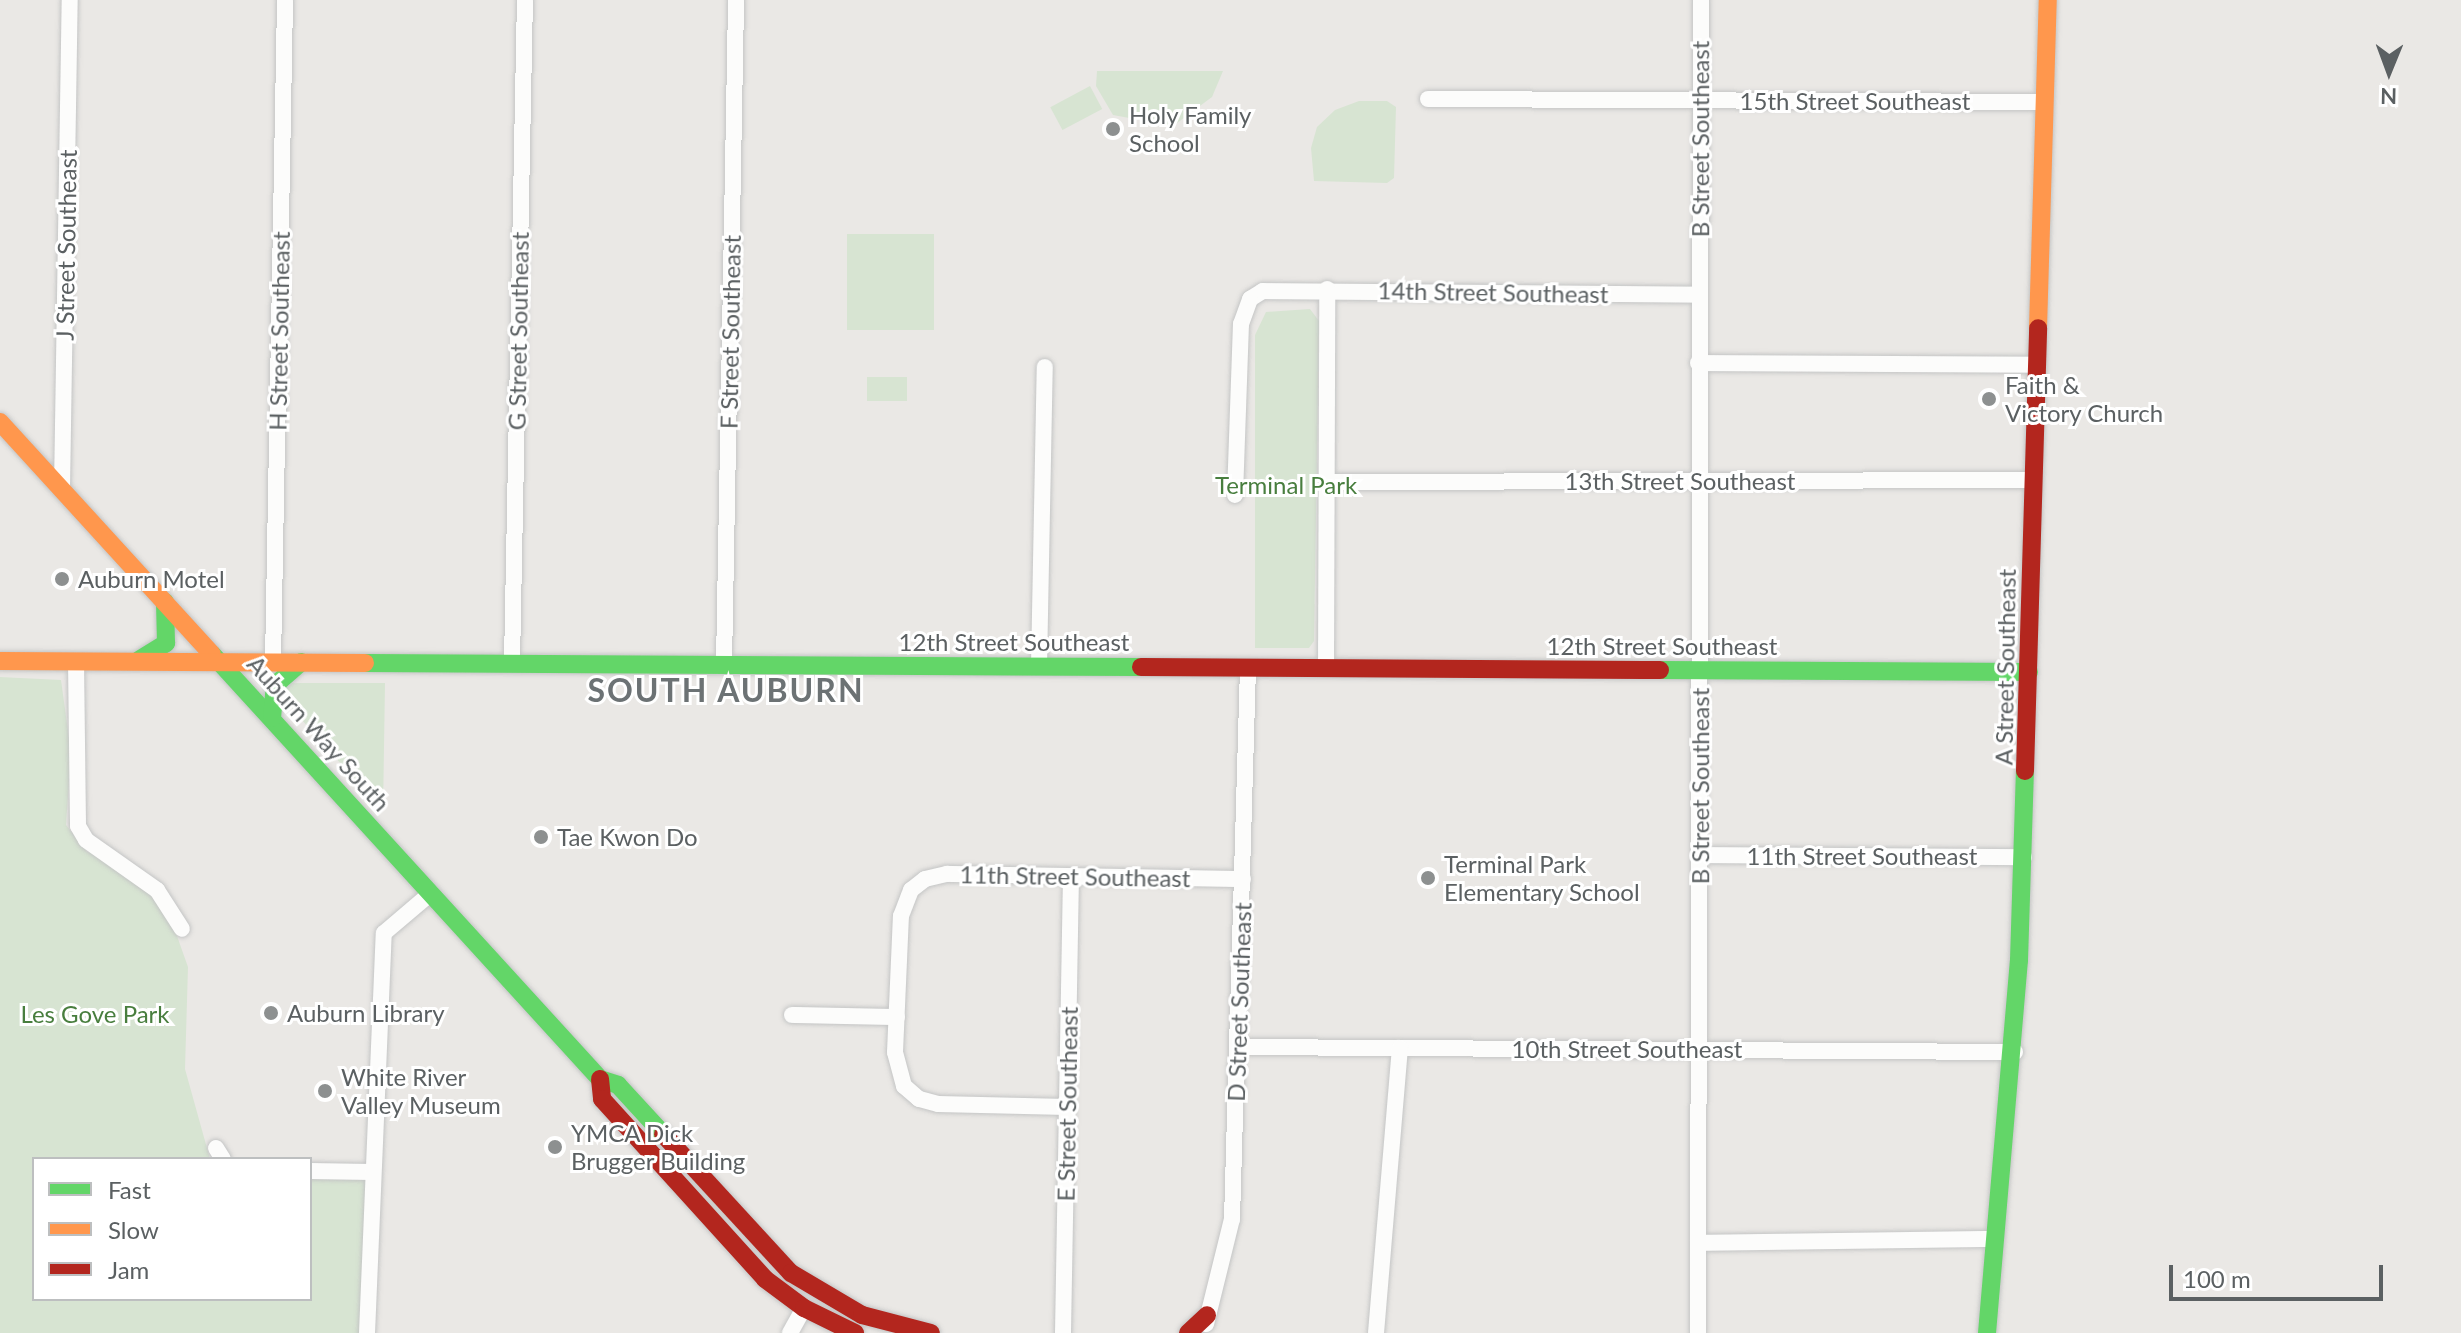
<!DOCTYPE html>
<html>
<head>
<meta charset="utf-8">
<style>
  body { margin:0 }
  #map { position:relative; width:2461px; height:1333px; overflow:hidden; background:#eae8e5; font-family:Lato,sans-serif }
  div>[style] { position:absolute }
  .green>* { inset:0; background:#d7e4d2; transform-origin:0 0 }
  .roads { filter:drop-shadow(0 0 2px #c4c5c5) drop-shadow(0 0 2px #c4c5c5) }
  .street>* { height:16px; margin:-8px; padding:0 8px; transform-origin:8px; border-radius:8px; background:#fcfcfb }
  .fast>* { height:18px; margin:-9px; padding:0 9px; transform-origin:9px; border-radius:9px; background:#63d668 }
  .slow>* { height:18px; margin:-9px; padding:0 9px; transform-origin:9px; border-radius:9px; background:#ff974d }
  .jam>* { height:18px; margin:-9px; padding:0 9px; transform-origin:9px; border-radius:9px; background:#b3261e }
  .dots>* { width:22px; height:22px; translate:-50% -50%; box-sizing:border-box; border:4px solid #fff; border-radius:50% }
  span { translate:-50% -50%; white-space:nowrap; text-align:center; line-height:1.15; -webkit-text-stroke:6px #fff; paint-order:stroke }
  .street-label { font-size:24px; color:#5b6062 }
  .poi-label { font-size:24px; color:#5b6062 }
  .left { translate:0 -50%; text-align:left }
  .park-label { font-size:24px; color:#487e3e }
  .district-label { font-size:32px; color:#6c7274; font-weight:700; letter-spacing:2px }
  .legend { position:absolute; left:32px; top:1157px; width:280px; height:144px; box-sizing:border-box; background:#fff; border:2px solid #bdbfc0; margin:0; padding:10px 14px; list-style:none; font-size:24px; color:#5b6062 }
  .legend li { display:flex; align-items:center; gap:16px; height:40px }
  .legend b { width:40px; border:2px solid #bdbfc0 }
  .north { position:absolute; left:2349px; top:32px; width:80px; height:80px; -webkit-text-stroke:6px #fff; paint-order:stroke; rotate:181deg; font-size:22px; font-weight:700; line-height:32px; text-align:center; color:#5b6062 }
  .north::after { content:''; display:block; margin:auto; width:28px; height:36px; background:#5b6062; clip-path:polygon(50% 0,100% 100%,50% 72%,0 100%) }
  .scale { position:absolute; left:2169px; top:1265px; width:214px; height:36px; box-sizing:border-box; border:4px solid #5b6062; border-top:0; padding-left:10px; font-size:24px; line-height:28px; white-space:nowrap; color:#5b6062; -webkit-text-stroke:6px #fff; paint-order:stroke }
</style>
</head>
<body>
<div id="map">
  <div class="green">
    <div style="clip-path:polygon(1097px 71px,1223px 71px,1212px 97px,1173px 126px,1113px 115px,1096px 86px)"></div>
    <div style="left:1090px;top:86px;width:26px;height:45px;rotate:62deg"></div>
    <div style="clip-path:polygon(1359px 101px,1387px 101px,1396px 107px,1394px 178px,1387px 183px,1314px 181px,1311px 148px,1317px 127px,1335px 110px)"></div>
    <div style="left:847px;top:234px;width:87px;height:96px"></div>
    <div style="clip-path:polygon(1310px 309px,1319px 321px,1314px 641px,1309px 648px,1255px 648px,1255px 335px,1266px 312px)"></div>
    <div style="left:867px;top:377px;width:40px;height:24px"></div>
    <div style="clip-path:polygon(0 677px,61px 680px,71px 753px,66px 825px,87px 852px,105px 857px,151px 894px,177px 936px,188px 967px,185px 1069px,210px 1159px,34px 1159px,34px 1299px,310px 1299px,310px 1179px,372px 1180px,367px 1333px,0 1333px)"></div>
    <div style="clip-path:polygon(292px 683px,385px 683px,383px 811px,285px 701px,284px 689px)"></div>
  </div>
  <div class="roads">
    <div class="street">
      <div style="left:1428px;top:99px;width:615px;rotate:0.28deg"></div>
      <div style="left:1698px;top:363px;width:338px;rotate:0.3deg"></div>
      <div style="left:1327px;top:482px;width:706px;rotate:-0.16deg"></div>
      <div style="left:62px;top:489px;width:489px;rotate:-89.1deg"></div>
      <div style="left:1235px;top:495px;width:171px;rotate:-88deg"></div>
      <div style="left:1241px;top:324px;width:27px;rotate:-70deg"></div>
      <div style="left:1250px;top:299px;width:15px;rotate:-32deg"></div>
      <div style="left:1263px;top:291px;width:436px;rotate:0.5deg"></div>
      <div style="left:76px;top:661px;width:165px;rotate:89.3deg"></div>
      <div style="left:78px;top:826px;width:16px;rotate:60deg"></div>
      <div style="left:86px;top:840px;width:87px;rotate:35.2deg"></div>
      <div style="left:157px;top:890px;width:46px;rotate:57.3deg"></div>
      <div style="left:273px;top:662px;width:662px;rotate:-88.96deg"></div>
      <div style="left:512px;top:662px;width:662px;rotate:-88.88deg"></div>
      <div style="left:724px;top:664px;width:664px;rotate:-88.96deg"></div>
      <div style="left:1039px;top:666px;width:299px;rotate:-88.9deg"></div>
      <div style="left:1326px;top:667px;width:378px;rotate:-89.8deg"></div>
      <div style="left:1701px;top:855px;width:323px;rotate:0.4deg"></div>
      <div style="left:792px;top:1015px;width:105px;rotate:1.1deg"></div>
      <div style="left:1239px;top:1047px;width:776px;rotate:0.37deg"></div>
      <div style="left:1067px;top:1107px;width:129px;rotate:-178.7deg"></div>
      <div style="left:938px;top:1104px;width:20px;rotate:-165deg"></div>
      <div style="left:919px;top:1099px;width:20px;rotate:-139deg"></div>
      <div style="left:904px;top:1086px;width:35px;rotate:-105deg"></div>
      <div style="left:895px;top:1052px;width:136px;rotate:-87.5deg"></div>
      <div style="left:901px;top:916px;width:28px;rotate:-69deg"></div>
      <div style="left:911px;top:890px;width:18px;rotate:-38deg"></div>
      <div style="left:925px;top:879px;width:23px;rotate:-13deg"></div>
      <div style="left:947px;top:874px;width:296px;rotate:1deg"></div>
      <div style="left:216px;top:1148px;width:13px;rotate:58deg"></div>
      <div style="left:310px;top:1171px;width:62px;rotate:0.9deg"></div>
      <div style="left:1698px;top:1243px;width:296px;rotate:-0.8deg"></div>
      <div style="left:1206px;top:1324px;width:108px;rotate:-76.1deg"></div>
      <div style="left:1232px;top:1219px;width:552px;rotate:-88.34deg"></div>
      <div style="left:367px;top:1333px;width:400px;rotate:-87.6deg"></div>
      <div style="left:384px;top:933px;width:62px;rotate:-40.4deg"></div>
      <div style="left:790px;top:1333px;width:29px;rotate:-61deg"></div>
      <div style="left:1063px;top:1333px;width:457px;rotate:-89deg"></div>
      <div style="left:1376px;top:1333px;width:286px;rotate:-85.2deg"></div>
      <div style="left:1698px;top:1333px;width:1333px;rotate:-89.87deg"></div>
    </div>
    <div class="fast">
      <div style="left:212px;top:654px;width:575px;rotate:47.61deg"></div>
      <div style="left:600px;top:1079px;width:19px;rotate:18deg"></div>
      <div style="left:618px;top:1085px;width:67px;rotate:47.4deg"></div>
      <div style="left:139px;top:660px;width:32px;rotate:-32deg"></div>
      <div style="left:166px;top:643px;width:41px;rotate:-91.4deg"></div>
      <div style="left:365px;top:663px;width:776px;rotate:0.3deg"></div>
      <div style="left:1660px;top:670px;width:369px;rotate:0.3deg"></div>
      <div style="left:272px;top:718px;width:33px;rotate:-85deg"></div>
      <div style="left:275px;top:685px;width:35px;rotate:-41deg"></div>
      <div style="left:1987px;top:1333px;width:374px;rotate:-85.1deg"></div>
      <div style="left:2019px;top:960px;width:189px;rotate:-88.2deg"></div>
    </div>
    <div class="slow">
      <div style="left:2038px;top:328px;width:328px;rotate:-88.3deg"></div>
      <div style="left:0;top:422px;width:314px;rotate:47.6deg"></div>
      <div style="left:0;top:661px;width:365px;rotate:0.3deg"></div>
    </div>
    <div class="jam">
      <div style="left:1141px;top:667px;width:519px;rotate:0.33deg"></div>
      <div style="left:2025px;top:771px;width:443px;rotate:-88.3deg"></div>
      <div style="left:600px;top:1079px;width:20px;rotate:84deg"></div>
      <div style="left:602px;top:1099px;width:243px;rotate:47.8deg"></div>
      <div style="left:765px;top:1279px;width:49px;rotate:36.6deg"></div>
      <div style="left:804px;top:1308px;width:57px;rotate:26.1deg"></div>
      <div style="left:663px;top:1134px;width:189px;rotate:47.4deg"></div>
      <div style="left:791px;top:1273px;width:82px;rotate:30.6deg"></div>
      <div style="left:862px;top:1315px;width:71px;rotate:14.6deg"></div>
      <div style="left:1188px;top:1333px;width:26px;rotate:-43deg"></div>
    </div>
  </div>
  <div class="dots">
    <div style="left:1113px;top:129px;background:#8d9090"></div>
    <div style="left:1989px;top:399px;background:#8d9090"></div>
    <div style="left:62px;top:579px;background:#8d9090"></div>
    <div style="left:541px;top:837px;background:#8d9090"></div>
    <div style="left:1428px;top:878px;background:#8d9090"></div>
    <div style="left:271px;top:1013px;background:#8d9090"></div>
    <div style="left:325px;top:1091px;background:#8d9090"></div>
    <div style="left:555px;top:1147px;background:#8d9090"></div>
  </div>
  <div class="street-label">
    <span style="left:1855px;top:101px">15th Street Southeast</span>
    <span style="left:1700px;top:139px;rotate:-90deg">B Street Southeast</span>
    <span style="left:66px;top:245px;rotate:-89deg">J Street Southeast</span>
    <span style="left:1493px;top:292px;rotate:1deg">14th Street Southeast</span>
    <span style="left:279px;top:331px;rotate:-89deg">H Street Southeast</span>
    <span style="left:518px;top:331px;rotate:-89deg">G Street Southeast</span>
    <span style="left:730px;top:332px;rotate:-89deg">F Street Southeast</span>
    <span style="left:1680px;top:481px">13th Street Southeast</span>
    <span style="left:1014px;top:642px">12th Street Southeast</span>
    <span style="left:1662px;top:646px">12th Street Southeast</span>
    <span style="left:2005px;top:667px;rotate:-89deg">A Street Southeast</span>
    <span style="left:319px;top:733px;rotate:48deg">Auburn Way South</span>
    <span style="left:1700px;top:786px;rotate:-90deg">B Street Southeast</span>
    <span style="left:1862px;top:856px">11th Street Southeast</span>
    <span style="left:1075px;top:876px;rotate:1deg">11th Street Southeast</span>
    <span style="left:1239px;top:1002px;rotate:-88deg">D Street Southeast</span>
    <span style="left:1627px;top:1049px">10th Street Southeast</span>
    <span style="left:1067px;top:1104px;rotate:-89deg">E Street Southeast</span>
  </div>
  <div class="poi-label">
    <span class="left" style="left:1129px;top:129px">Holy Family<br>School</span>
    <span class="left" style="left:2005px;top:399px">Faith &amp;<br>Victory Church</span>
    <span class="left" style="left:78px;top:579px">Auburn Motel</span>
    <span class="left" style="left:557px;top:837px">Tae Kwon Do</span>
    <span class="left" style="left:1444px;top:878px">Terminal Park<br>Elementary School</span>
    <span class="left" style="left:287px;top:1013px">Auburn Library</span>
    <span class="left" style="left:341px;top:1091px">White River<br>Valley Museum</span>
    <span class="left" style="left:571px;top:1147px">YMCA Dick<br>Brugger Building</span>
  </div>
  <div class="park-label">
    <span style="left:1286px;top:485px">Terminal Park</span>
    <span style="left:95px;top:1014px">Les Gove Park</span>
  </div>
  <div class="district-label">
    <span style="left:726px;top:690px">SOUTH AUBURN</span>
  </div>
  <ul class="legend">
  <li><b style="height:10px;background:#63d668"></b>Fast</li>
  <li><b style="height:10px;background:#ff974d"></b>Slow</li>
  <li><b style="height:10px;background:#b3261e"></b>Jam</li>
  </ul>
  <div class="north">N</div>
  <div class="scale">100 m</div>
</div>
</body>
</html>
